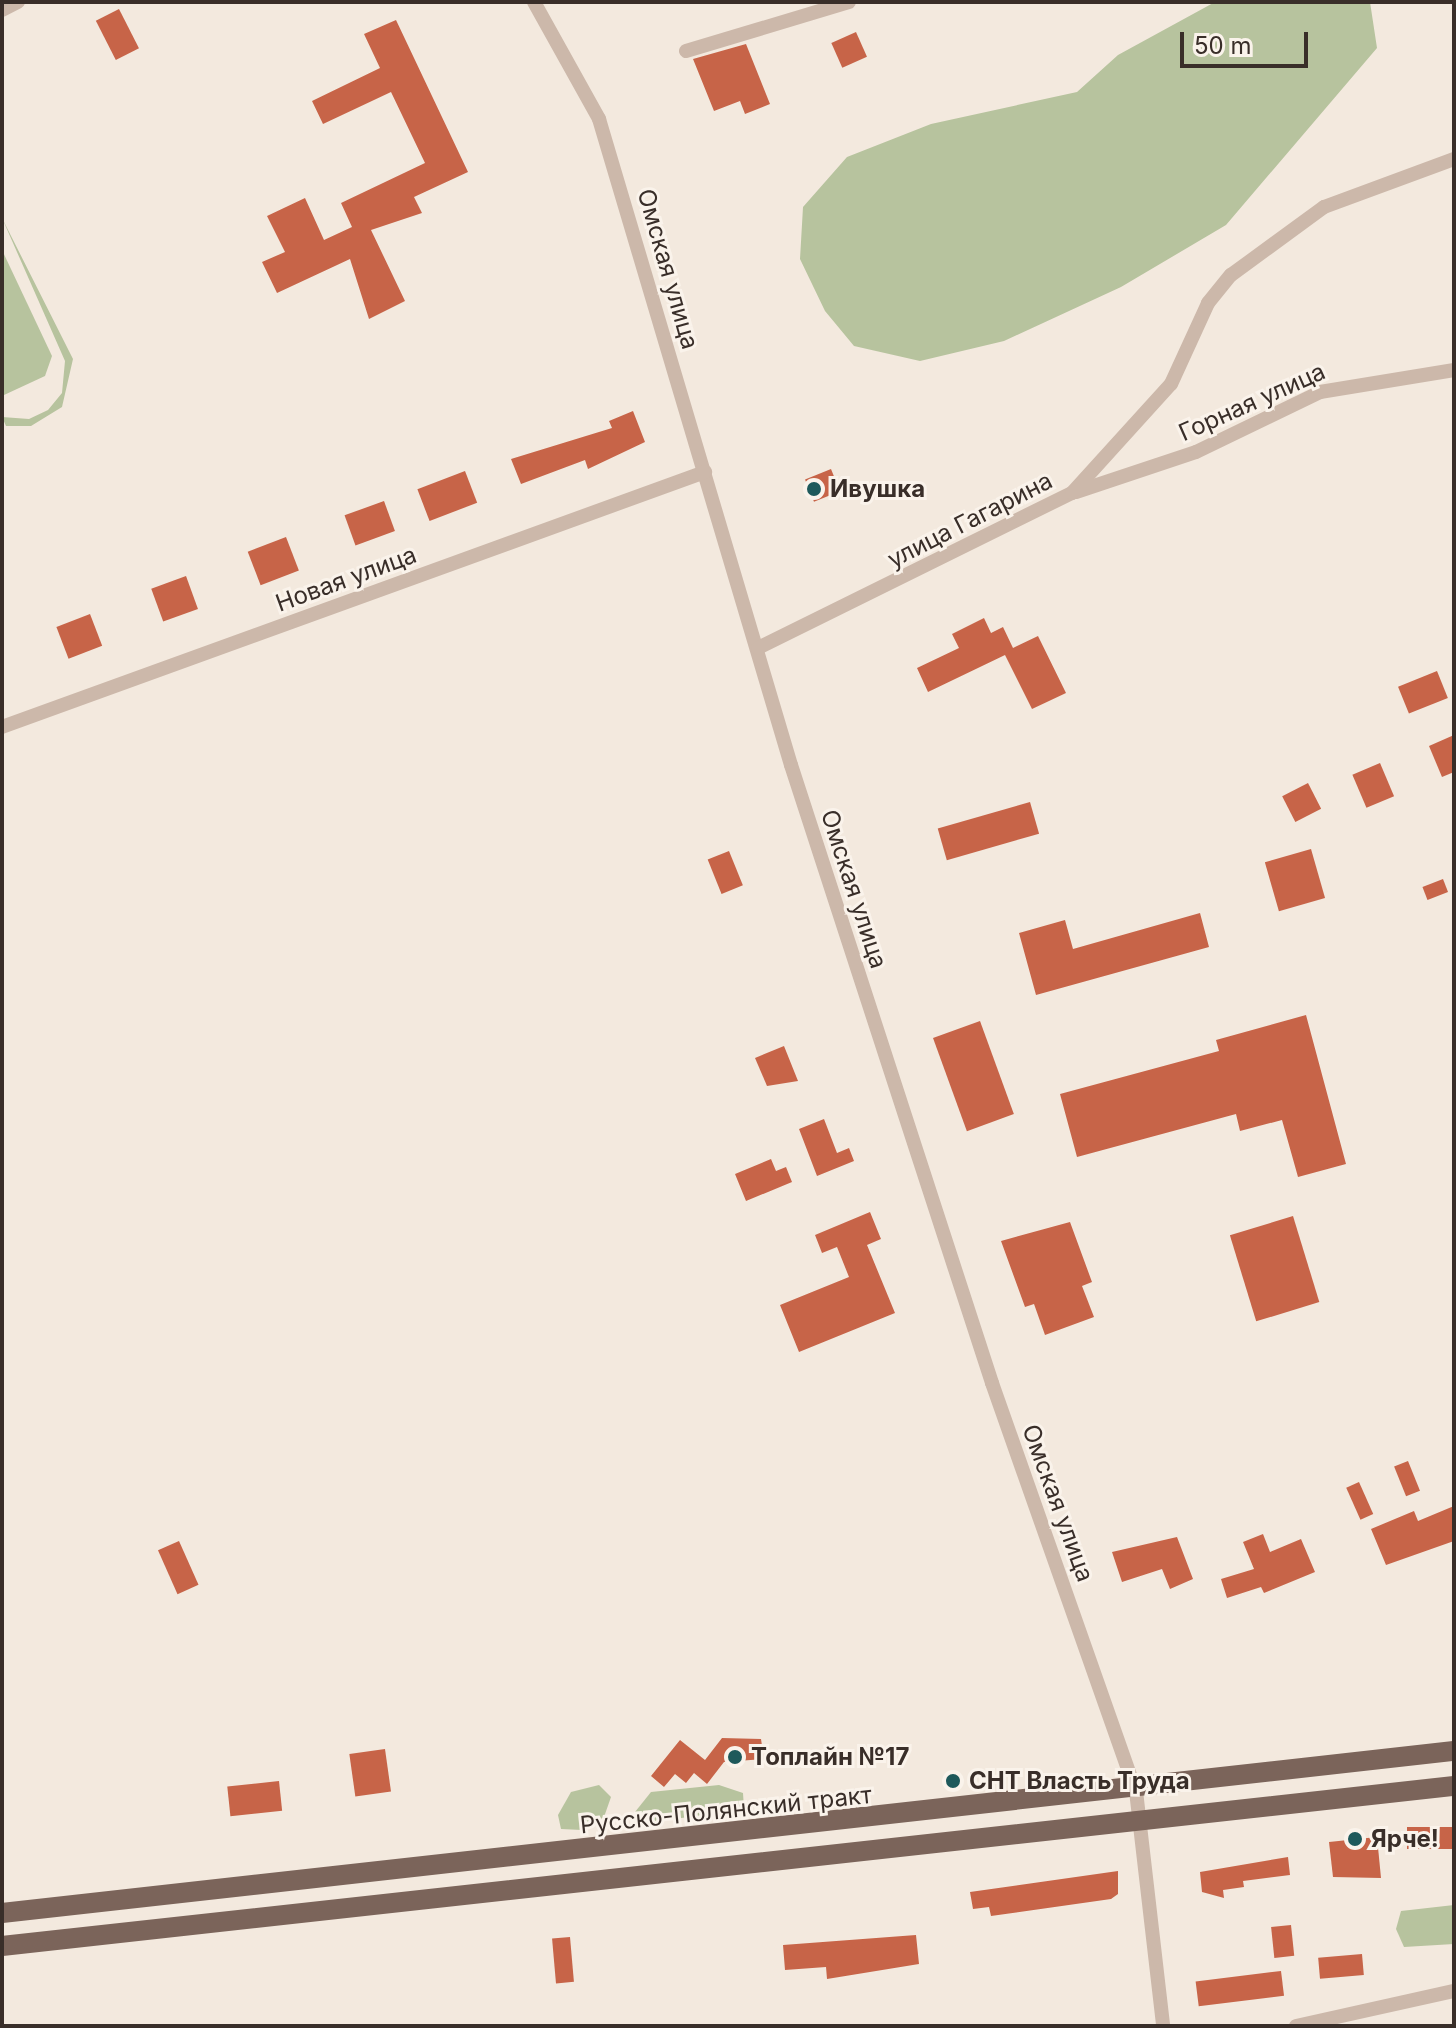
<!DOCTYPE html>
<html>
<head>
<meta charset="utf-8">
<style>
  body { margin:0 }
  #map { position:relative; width:1456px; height:2028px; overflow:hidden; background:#f3e9de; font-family:Inter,sans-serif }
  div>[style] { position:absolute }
  .green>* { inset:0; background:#b7c39e }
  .building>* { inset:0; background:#c76448; transform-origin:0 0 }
  .minor>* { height:14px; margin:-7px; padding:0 7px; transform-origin:7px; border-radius:7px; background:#ccb8aa }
  .primary>* { height:20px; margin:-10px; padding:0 10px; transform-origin:10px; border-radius:10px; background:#7b645a }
  .dots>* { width:22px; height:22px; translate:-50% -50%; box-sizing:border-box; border:4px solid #faf3eb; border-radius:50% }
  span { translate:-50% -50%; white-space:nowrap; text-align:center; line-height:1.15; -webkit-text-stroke:6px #faf3eb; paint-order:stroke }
  .street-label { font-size:24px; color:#392e29 }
  .poi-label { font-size:24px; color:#392e29; font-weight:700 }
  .left { translate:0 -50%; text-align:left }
  .frame { position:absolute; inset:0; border:4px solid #392e29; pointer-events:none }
  .scale { position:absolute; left:1180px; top:32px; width:128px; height:36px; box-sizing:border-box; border:4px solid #392e29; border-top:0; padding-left:10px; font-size:24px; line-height:28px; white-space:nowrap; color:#392e29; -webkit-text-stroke:6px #faf3eb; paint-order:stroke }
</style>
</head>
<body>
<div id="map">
  <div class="green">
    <div style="clip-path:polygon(1215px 2px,1370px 2px,1377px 48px,1226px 225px,1121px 287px,1004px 341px,920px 361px,854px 346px,825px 311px,800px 259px,803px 207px,847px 157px,931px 124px,1077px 92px,1118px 55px)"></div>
    <div style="clip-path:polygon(2px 218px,73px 359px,62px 407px,31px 426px,6px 426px,2px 417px,29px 419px,48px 410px,62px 393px,65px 361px)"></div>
    <div style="clip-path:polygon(2px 250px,52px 356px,45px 376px,4px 395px)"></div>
    <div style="clip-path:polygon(599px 1785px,611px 1797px,604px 1817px,582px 1830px,561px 1829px,558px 1815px,571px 1792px)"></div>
    <div style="clip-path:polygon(719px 1785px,743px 1793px,744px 1809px,647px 1823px,635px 1812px,651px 1792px)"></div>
    <div style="clip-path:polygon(1454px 1905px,1454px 1944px,1404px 1947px,1396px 1929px,1401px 1911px)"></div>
  </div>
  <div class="building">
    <div style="left:119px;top:9px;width:44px;height:26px;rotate:63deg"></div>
    <div style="clip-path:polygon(396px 20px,468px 172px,414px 197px,422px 213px,371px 230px,405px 301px,369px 319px,350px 259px,277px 293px,262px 262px,285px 252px,267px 216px,305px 198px,324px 240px,352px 227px,341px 203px,425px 163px,391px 92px,323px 124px,312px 101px,380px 68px,364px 34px)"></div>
    <div style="left:856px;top:32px;width:27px;height:27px;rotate:66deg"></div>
    <div style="clip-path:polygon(746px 44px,770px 104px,745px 114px,740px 101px,714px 111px,693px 59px)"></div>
    <div style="clip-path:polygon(633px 411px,645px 442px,588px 469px,585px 460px,521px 484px,511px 459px,612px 428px,609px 421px)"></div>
    <div style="left:831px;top:469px;width:24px;height:28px;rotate:68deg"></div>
    <div style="left:465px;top:471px;width:34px;height:51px;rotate:69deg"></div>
    <div style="left:384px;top:501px;width:32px;height:42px;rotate:70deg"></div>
    <div style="left:286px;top:537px;width:36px;height:41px;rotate:69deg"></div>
    <div style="left:186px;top:576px;width:35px;height:37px;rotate:70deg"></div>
    <div style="left:90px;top:614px;width:34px;height:36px;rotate:69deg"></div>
    <div style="clip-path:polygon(984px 618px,991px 633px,1003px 627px,1013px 648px,1038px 636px,1066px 693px,1032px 709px,1005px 655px,928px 692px,917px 668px,959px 648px,952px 634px)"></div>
    <div style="left:1437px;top:671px;width:29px;height:42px;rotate:68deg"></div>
    <div style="clip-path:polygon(1454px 735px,1454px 772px,1442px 777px,1429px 746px)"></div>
    <div style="left:1380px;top:763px;width:36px;height:30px;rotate:67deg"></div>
    <div style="left:1308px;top:783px;width:29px;height:29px;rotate:63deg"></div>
    <div style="left:1030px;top:802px;width:33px;height:96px;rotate:74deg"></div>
    <div style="left:1311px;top:849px;width:51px;height:48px;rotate:74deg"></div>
    <div style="left:729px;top:851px;width:37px;height:23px;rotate:68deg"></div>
    <div style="left:1443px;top:879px;width:14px;height:22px;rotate:69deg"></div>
    <div style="clip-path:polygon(1200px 913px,1209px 947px,1036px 995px,1019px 933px,1065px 920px,1073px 949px)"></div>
    <div style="clip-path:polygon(1306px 1015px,1346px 1164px,1298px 1177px,1282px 1120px,1240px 1131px,1236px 1114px,1077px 1157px,1060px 1094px,1219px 1051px,1216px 1040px)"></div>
    <div style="left:980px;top:1021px;width:99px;height:50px;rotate:70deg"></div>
    <div style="clip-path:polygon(784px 1046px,798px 1081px,767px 1086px,755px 1058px)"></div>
    <div style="clip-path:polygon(824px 1119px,837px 1153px,849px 1148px,854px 1161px,817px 1176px,799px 1129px)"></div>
    <div style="clip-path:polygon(771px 1159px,776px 1171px,786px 1167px,792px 1182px,746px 1201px,735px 1174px)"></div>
    <div style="clip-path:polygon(870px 1212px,881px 1239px,867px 1245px,895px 1313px,799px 1352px,780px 1305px,849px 1277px,837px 1247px,822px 1253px,815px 1235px)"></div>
    <div style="left:1293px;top:1216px;width:90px;height:66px;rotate:73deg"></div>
    <div style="clip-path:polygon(1070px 1222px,1092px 1282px,1082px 1286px,1094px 1317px,1045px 1335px,1034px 1304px,1025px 1307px,1001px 1241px)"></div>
    <div style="left:1408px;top:1461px;width:32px;height:15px;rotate:68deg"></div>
    <div style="left:1359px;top:1482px;width:35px;height:14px;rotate:66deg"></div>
    <div style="clip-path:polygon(1454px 1506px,1454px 1541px,1386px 1565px,1371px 1529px,1414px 1511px,1418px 1521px)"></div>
    <div style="clip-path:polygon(1263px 1534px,1270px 1552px,1301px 1539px,1315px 1572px,1264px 1593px,1261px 1587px,1227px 1598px,1221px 1579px,1254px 1569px,1243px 1542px)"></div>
    <div style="clip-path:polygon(1177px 1537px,1193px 1579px,1170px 1589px,1162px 1569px,1122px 1582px,1112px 1552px)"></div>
    <div style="left:179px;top:1541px;width:48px;height:23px;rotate:66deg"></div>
    <div style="clip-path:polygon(722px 1738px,761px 1739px,764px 1759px,724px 1762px,707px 1784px,694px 1773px,686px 1783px,675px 1774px,664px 1787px,651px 1776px,680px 1740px,705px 1760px)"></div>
    <div style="left:385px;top:1749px;width:43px;height:36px;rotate:82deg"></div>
    <div style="left:279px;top:1781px;width:30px;height:52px;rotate:84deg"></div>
    <div style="left:1454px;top:1827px;width:22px;height:47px;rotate:90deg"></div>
    <div style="clip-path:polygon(1377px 1837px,1381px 1878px,1333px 1877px,1329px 1842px)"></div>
    <div style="clip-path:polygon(1288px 1857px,1290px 1875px,1243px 1881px,1244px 1887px,1223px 1890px,1224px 1898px,1202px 1892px,1200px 1872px)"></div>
    <div style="clip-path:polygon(1118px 1871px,1118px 1894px,1111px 1899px,991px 1916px,989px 1907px,973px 1909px,970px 1892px)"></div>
    <div style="left:1291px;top:1925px;width:31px;height:20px;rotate:84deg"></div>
    <div style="clip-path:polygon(916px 1935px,919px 1964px,827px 1979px,826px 1967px,785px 1970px,783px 1945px)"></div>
    <div style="left:570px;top:1937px;width:45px;height:18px;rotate:85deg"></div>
    <div style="left:1362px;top:1954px;width:21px;height:44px;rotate:85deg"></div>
    <div style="left:1281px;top:1971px;width:25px;height:86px;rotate:83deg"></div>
  </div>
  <div class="minor">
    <div style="left:534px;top:2px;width:134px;rotate:60.9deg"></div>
    <div style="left:599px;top:119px;width:674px;rotate:73.45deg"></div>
    <div style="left:791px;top:765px;width:650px;rotate:71.98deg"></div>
    <div style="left:992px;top:1383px;width:433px;rotate:70.6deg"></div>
    <div style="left:1136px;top:1791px;width:237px;rotate:83.4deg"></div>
    <div style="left:2px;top:10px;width:18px;rotate:-27deg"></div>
    <div style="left:686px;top:51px;width:170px;rotate:-16.7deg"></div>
    <div style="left:1076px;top:492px;width:126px;rotate:-18.4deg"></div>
    <div style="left:1196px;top:452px;width:138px;rotate:-25.8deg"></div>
    <div style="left:1320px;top:392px;width:136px;rotate:-9.3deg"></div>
    <div style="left:758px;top:648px;width:350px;rotate:-26.3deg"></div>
    <div style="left:1072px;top:493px;width:147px;rotate:-47.8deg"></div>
    <div style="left:1171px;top:384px;width:89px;rotate:-65.4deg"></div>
    <div style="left:1208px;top:303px;width:36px;rotate:-51deg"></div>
    <div style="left:1231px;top:275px;width:115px;rotate:-36.2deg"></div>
    <div style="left:1324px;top:207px;width:139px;rotate:-20.3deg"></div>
    <div style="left:2px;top:727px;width:748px;rotate:-19.94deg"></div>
    <div style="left:1296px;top:2026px;width:162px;rotate:-12.5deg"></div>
  </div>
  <div class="primary">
    <div style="left:2px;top:1913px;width:1461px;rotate:-6.37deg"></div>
    <div style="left:2px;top:1946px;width:1461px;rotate:-6.29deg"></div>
  </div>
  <div class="dots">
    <div style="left:814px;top:489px;background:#1e595b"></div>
    <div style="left:735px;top:1757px;background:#1e595b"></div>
    <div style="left:953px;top:1781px;background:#1e595b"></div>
    <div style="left:1355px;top:1839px;background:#1e595b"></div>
  </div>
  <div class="street-label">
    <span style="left:668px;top:269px;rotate:74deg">Омская улица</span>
    <span style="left:1252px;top:402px;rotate:-24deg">Горная улица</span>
    <span style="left:970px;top:520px;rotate:-27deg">улица Гагарина</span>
    <span style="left:346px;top:579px;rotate:-20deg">Новая улица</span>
    <span style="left:854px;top:889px;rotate:72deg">Омская улица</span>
    <span style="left:1058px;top:1503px;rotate:70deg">Омская улица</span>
    <span style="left:726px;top:1810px;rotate:-6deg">Русско-Полянский тракт</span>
  </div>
  <div class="poi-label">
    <span class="left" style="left:830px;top:489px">Ивушка</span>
    <span class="left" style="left:751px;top:1757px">Топлайн №17</span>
    <span class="left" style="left:969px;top:1781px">СНТ Власть Труда</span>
    <span class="left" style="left:1371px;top:1839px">Ярче!</span>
  </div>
  <div class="frame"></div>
  <div class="scale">50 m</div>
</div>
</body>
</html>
